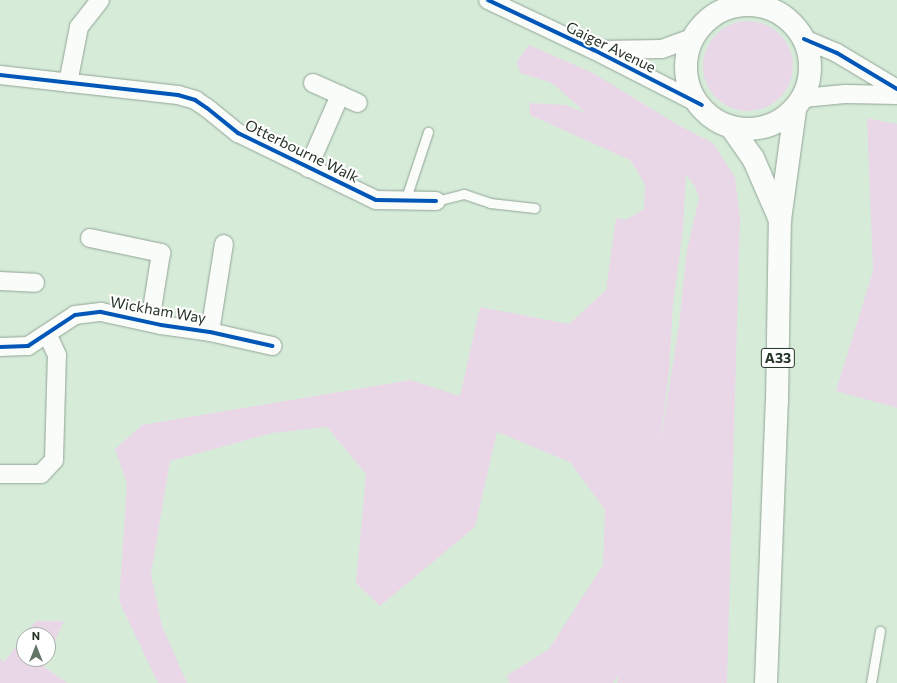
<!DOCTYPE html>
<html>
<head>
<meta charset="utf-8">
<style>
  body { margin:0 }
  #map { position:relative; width:897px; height:683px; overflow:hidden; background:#d6ecd9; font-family:Commissioner,sans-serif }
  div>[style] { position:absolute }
  .green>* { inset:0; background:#e9d7e8 }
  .round { border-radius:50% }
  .roads { filter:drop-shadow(0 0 1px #93a496) drop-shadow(0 0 1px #93a496) }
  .service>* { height:9px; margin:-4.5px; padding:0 4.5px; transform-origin:4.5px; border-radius:4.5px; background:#f9fcf9 }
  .minor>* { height:18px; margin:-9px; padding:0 9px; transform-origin:9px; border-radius:9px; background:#f9fcf9 }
  .trunk>* { height:22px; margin:-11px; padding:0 11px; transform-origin:11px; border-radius:11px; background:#f9fcf9 }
  .trunk>.ring { margin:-11px; padding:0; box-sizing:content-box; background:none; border:22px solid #f9fcf9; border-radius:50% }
  .cycleway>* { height:4px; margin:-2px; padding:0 2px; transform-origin:2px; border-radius:2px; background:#0057b8 }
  span { translate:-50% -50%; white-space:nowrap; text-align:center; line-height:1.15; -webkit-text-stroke:4px #fff; paint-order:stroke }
  .shield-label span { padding:1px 3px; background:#fff; border:1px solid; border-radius:3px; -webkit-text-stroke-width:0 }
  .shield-label { font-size:14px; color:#253427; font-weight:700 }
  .street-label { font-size:15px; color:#253427 }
  .north { position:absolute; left:16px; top:627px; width:40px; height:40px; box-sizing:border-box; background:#fff; border:1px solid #a8aea9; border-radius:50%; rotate:0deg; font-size:11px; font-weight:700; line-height:16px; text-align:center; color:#253427 }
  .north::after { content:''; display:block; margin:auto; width:14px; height:18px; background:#637465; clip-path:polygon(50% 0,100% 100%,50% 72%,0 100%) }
</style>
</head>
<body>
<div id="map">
  <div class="green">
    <div class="round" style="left:703px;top:21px;width:90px;height:90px"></div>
    <div style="clip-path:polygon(evenodd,529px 45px,593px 73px,678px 125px,713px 143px,735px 177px,740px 218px,727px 683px,617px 683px,618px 675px,613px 683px,509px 683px,507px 675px,549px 649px,603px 565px,605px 510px,570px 462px,497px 432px,475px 527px,380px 606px,356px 583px,366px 474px,327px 427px,273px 433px,170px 461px,151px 574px,162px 626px,187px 683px,158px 683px,119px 601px,127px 484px,115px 449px,142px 425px,410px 380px,460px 396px,480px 307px,569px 324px,606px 290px,616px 218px,626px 220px,644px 209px,645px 184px,630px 160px,530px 115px,529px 103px,566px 105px,586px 113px,552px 83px,520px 73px,517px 61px,529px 45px,686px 175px,695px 186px,699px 198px,687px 250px,679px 325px,659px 451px,669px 372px,673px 304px,683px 228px,686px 175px)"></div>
    <div style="clip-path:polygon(867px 118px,897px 124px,897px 408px,836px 391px,873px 271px)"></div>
    <div style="clip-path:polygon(36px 621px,64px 621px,48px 656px,48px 635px,25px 635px)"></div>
    <div style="clip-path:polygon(24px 636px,24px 659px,47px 659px,44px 667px,68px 683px,0 683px,0 659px,4px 662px)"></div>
  </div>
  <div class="roads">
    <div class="service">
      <div style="left:405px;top:201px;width:73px;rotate:-71.6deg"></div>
      <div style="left:436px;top:201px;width:29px;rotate:-14deg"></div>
      <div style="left:464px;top:194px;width:28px;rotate:19deg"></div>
      <div style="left:490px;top:203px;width:45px;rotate:6.3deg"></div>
      <div style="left:871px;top:683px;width:53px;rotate:-80.2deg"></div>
    </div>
    <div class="minor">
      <div style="left:488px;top:0;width:117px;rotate:25.3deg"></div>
      <div style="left:594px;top:50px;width:121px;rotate:27deg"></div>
      <div style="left:804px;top:39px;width:36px;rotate:23deg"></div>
      <div style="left:837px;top:53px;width:70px;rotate:31deg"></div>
      <div style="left:597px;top:50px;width:65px;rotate:-0.9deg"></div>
      <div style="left:662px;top:49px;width:32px;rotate:-20deg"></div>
      <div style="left:0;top:75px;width:179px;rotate:6.4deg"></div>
      <div style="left:178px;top:95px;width:18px;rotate:16deg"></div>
      <div style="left:195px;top:100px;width:14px;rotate:34deg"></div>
      <div style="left:207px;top:108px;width:40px;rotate:39deg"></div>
      <div style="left:238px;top:133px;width:153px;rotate:25.9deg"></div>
      <div style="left:376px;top:200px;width:60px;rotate:1deg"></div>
      <div style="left:68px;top:83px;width:57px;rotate:-78.9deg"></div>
      <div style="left:79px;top:27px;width:34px;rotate:-52deg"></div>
      <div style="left:313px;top:83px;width:49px;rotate:24deg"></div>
      <div style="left:803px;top:98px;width:42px;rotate:-5.4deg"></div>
      <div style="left:845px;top:94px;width:52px;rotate:1.1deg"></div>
      <div style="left:308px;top:168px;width:80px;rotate:-66.3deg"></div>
      <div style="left:90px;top:238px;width:73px;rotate:11.9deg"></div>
      <div style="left:161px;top:253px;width:70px;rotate:99.1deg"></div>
      <div style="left:0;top:281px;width:35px;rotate:3deg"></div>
      <div style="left:210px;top:332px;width:89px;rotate:-81deg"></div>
      <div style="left:0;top:347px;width:28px;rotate:-2deg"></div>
      <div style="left:28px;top:346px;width:56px;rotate:-33.4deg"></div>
      <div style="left:75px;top:315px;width:26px;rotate:-7deg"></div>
      <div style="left:101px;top:312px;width:61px;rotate:12.2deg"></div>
      <div style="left:161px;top:325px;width:49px;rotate:8.1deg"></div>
      <div style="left:210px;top:332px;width:64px;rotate:12.7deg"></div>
      <div style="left:0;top:474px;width:41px"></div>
      <div style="left:41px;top:474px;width:19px;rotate:-47deg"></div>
      <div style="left:54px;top:460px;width:105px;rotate:-88.4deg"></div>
      <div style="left:57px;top:355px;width:23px;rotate:-115deg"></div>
    </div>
    <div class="trunk">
      <div class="ring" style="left:686px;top:5px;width:102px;height:102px"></div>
      <div style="left:731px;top:127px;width:38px;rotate:55deg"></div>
      <div style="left:753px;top:158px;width:68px;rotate:66.5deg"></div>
      <div style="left:766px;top:683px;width:281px;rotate:-87.8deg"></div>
      <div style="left:777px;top:402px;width:182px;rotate:-89.1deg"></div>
      <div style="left:780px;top:220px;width:111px;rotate:-82.2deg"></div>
    </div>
  </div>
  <div class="cycleway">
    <div style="left:488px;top:0;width:117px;rotate:25.3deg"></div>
    <div style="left:594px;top:50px;width:121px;rotate:27deg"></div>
    <div style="left:804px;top:39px;width:36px;rotate:23deg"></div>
    <div style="left:837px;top:53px;width:70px;rotate:31deg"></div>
    <div style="left:0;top:75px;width:179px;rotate:6.4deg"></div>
    <div style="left:178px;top:95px;width:18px;rotate:16deg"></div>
    <div style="left:195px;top:100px;width:14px;rotate:34deg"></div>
    <div style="left:207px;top:108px;width:40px;rotate:39deg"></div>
    <div style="left:238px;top:133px;width:153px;rotate:25.9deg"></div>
    <div style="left:376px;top:200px;width:60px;rotate:1deg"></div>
    <div style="left:0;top:347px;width:28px;rotate:-2deg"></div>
    <div style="left:28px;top:346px;width:56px;rotate:-33.4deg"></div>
    <div style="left:75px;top:315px;width:26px;rotate:-7deg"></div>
    <div style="left:101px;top:312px;width:61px;rotate:12.2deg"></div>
    <div style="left:161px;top:325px;width:49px;rotate:8.1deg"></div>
    <div style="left:210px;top:332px;width:64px;rotate:12.7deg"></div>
  </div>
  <div class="shield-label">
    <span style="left:778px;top:358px">A33</span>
  </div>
  <div class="street-label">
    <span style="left:611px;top:47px;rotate:26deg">Gaiger Avenue</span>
    <span style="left:302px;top:151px;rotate:26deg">Otterbourne Walk</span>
    <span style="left:158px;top:310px;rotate:10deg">Wickham Way</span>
  </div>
  <div class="north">N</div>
</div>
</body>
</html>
